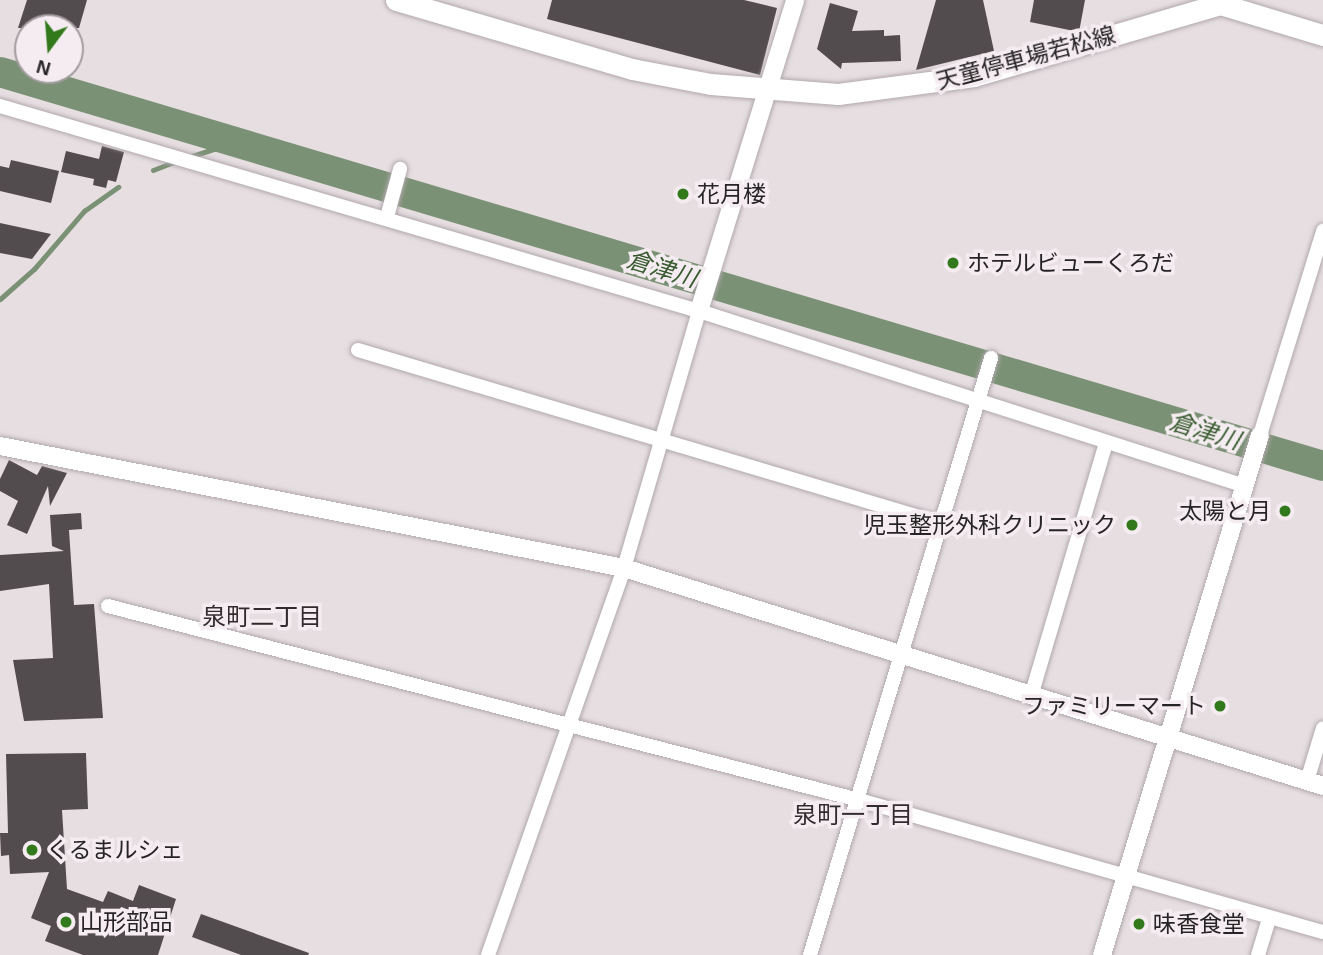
<!DOCTYPE html>
<html>
<head>
<meta charset="utf-8">
<style>
  body { margin:0 }
  #map { position:relative; width:1323px; height:955px; overflow:hidden; background:#e7dee2; font-family:Arial,"Noto Sans JP",sans-serif }
  div>[style] { position:absolute }
  .stream>* { height:5px; margin:-2.5px; padding:0 2.5px; transform-origin:2.5px; border-radius:2.5px; background:#7b9175 }
  .river>* { height:30px; margin:-15px; padding:0 15px; transform-origin:15px; border-radius:15px; background:#7b9175 }
  .building>* { inset:0; background:#534c4f }
  .roads { filter:drop-shadow(0 0 2px #b0a8ac) drop-shadow(0 0 2px #b0a8ac) }
  .minor>* { height:14px; margin:-7px; padding:0 7px; transform-origin:7px; border-radius:7px; background:#fff }
  .tertiary>* { height:18px; margin:-9px; padding:0 9px; transform-origin:9px; border-radius:9px; background:#fff }
  .secondary>* { height:21px; margin:-10.5px; padding:0 10.5px; transform-origin:10.5px; border-radius:10.5px; background:#fff }
  .dots>* { width:19px; height:19px; translate:-50% -50%; box-sizing:border-box; border:4px solid #f4ecf0; border-radius:50% }
  span { translate:-50% -50%; white-space:nowrap; text-align:center; line-height:1.15; -webkit-text-stroke:7px #f4ecf0; paint-order:stroke }
  .street-label { font-size:23px; color:#272426 }
  .poi-label { font-size:23px; color:#272426 }
  .left { translate:0 -50%; text-align:left }
  .right { translate:-100% -50%; text-align:right }
  .water-label { font-size:24px; color:#385b2f; font-style:italic }
  .neighbourhood-label { font-size:24px; color:#312b2e }
  .north { position:absolute; left:14px; top:14px; width:70px; height:70px; box-sizing:border-box; background:#f4ecf0; border:2px solid #a29c9f; border-radius:50%; rotate:196deg; font-size:19px; font-weight:700; line-height:28px; text-align:center; color:#272426 }
  .north::after { content:''; display:block; margin:auto; width:24px; height:32px; background:#32791c; clip-path:polygon(50% 0,100% 100%,50% 72%,0 100%) }
</style>
</head>
<body>
<div id="map">
  <div class="stream">
    <div style="left:189px;top:157px;width:48px;rotate:-18.1deg"></div>
    <div style="left:153px;top:170px;width:25px;rotate:-21deg"></div>
    <div style="left:0;top:299px;width:45px;rotate:-41.4deg"></div>
    <div style="left:34px;top:269px;width:77px;rotate:-49.2deg"></div>
    <div style="left:84px;top:211px;width:42px;rotate:-35.2deg"></div>
  </div>
  <div class="river">
    <div style="left:0;top:72px;width:1380px;rotate:16.58deg"></div>
  </div>
  <div class="building">
    <div style="clip-path:polygon(27px 0,87px 0,79px 28px,18px 28px)"></div>
    <div style="clip-path:polygon(552px 0,744px 0,777px 8px,760px 75px,547px 19px)"></div>
    <div style="clip-path:polygon(936px 0,983px 0,994px 51px,916px 70px)"></div>
    <div style="clip-path:polygon(1034px 0,1085px 0,1079px 32px,1030px 22px)"></div>
    <div style="clip-path:polygon(830px 3px,858px 11px,852px 31px,884px 30px,884px 36px,900px 35px,901px 61px,842px 63px,841px 69px,817px 49px)"></div>
    <div style="clip-path:polygon(102px 146px,124px 152px,116px 182px,108px 180px,106px 188px,93px 185px,94px 179px,61px 172px,66px 151px,99px 159px)"></div>
    <div style="clip-path:polygon(11px 160px,59px 171px,51px 203px,0 191px,0 166px,9px 168px)"></div>
    <div style="clip-path:polygon(0 223px,51px 234px,32px 259px,0 253px)"></div>
    <div style="clip-path:polygon(9px 460px,37px 475px,42px 466px,67px 473px,50px 506px,48px 486px,27px 534px,7px 525px,18px 501px,0 491px,0 479px)"></div>
    <div style="clip-path:polygon(81px 513px,82px 529px,69px 530px,74px 605px,94px 604px,103px 718px,24px 721px,13px 660px,53px 658px,49px 584px,0 591px,0 555px,64px 551px,52px 546px,50px 515px)"></div>
    <div style="clip-path:polygon(86px 753px,88px 809px,62px 810px,67px 889px,103px 902px,108px 891px,133px 901px,139px 885px,176px 899px,158px 955px,83px 955px,45px 941px,51px 926px,31px 918px,49px 872px,10px 874px,9px 855px,1px 856px,0 833px,8px 833px,6px 754px)"></div>
    <div style="clip-path:polygon(201px 914px,309px 953px,308px 955px,241px 955px,192px 937px)"></div>
  </div>
  <div class="roads">
    <div class="minor">
      <div style="left:0;top:106px;width:728px;rotate:16.35deg"></div>
      <div style="left:699px;top:311px;width:573px;rotate:17.77deg"></div>
      <div style="left:387px;top:217px;width:50px;rotate:-74.8deg"></div>
      <div style="left:358px;top:350px;width:610px;rotate:16.56deg"></div>
      <div style="left:1260px;top:435px;width:214px;rotate:-72.8deg"></div>
      <div style="left:108px;top:606px;width:776px;rotate:14.48deg"></div>
      <div style="left:859px;top:800px;width:482px;rotate:15.9deg"></div>
      <div style="left:1031px;top:696px;width:265px;rotate:-73.5deg"></div>
      <div style="left:1307px;top:781px;width:55px;rotate:-73.2deg"></div>
      <div style="left:488px;top:955px;width:410px;rotate:-70.6deg"></div>
      <div style="left:624px;top:568px;width:268px;rotate:-73.7deg"></div>
      <div style="left:810px;top:955px;width:624px;rotate:-73.13deg"></div>
      <div style="left:1258px;top:955px;width:38px;rotate:-73deg"></div>
    </div>
    <div class="tertiary">
      <div style="left:699px;top:311px;width:325px;rotate:-72.8deg"></div>
      <div style="left:0;top:446px;width:636px;rotate:11.06deg"></div>
      <div style="left:624px;top:568px;width:732px;rotate:17.32deg"></div>
      <div style="left:1102px;top:955px;width:543px;rotate:-73.1deg"></div>
    </div>
    <div class="secondary">
      <div style="left:396px;top:0;width:246px;rotate:16.3deg"></div>
      <div style="left:632px;top:69px;width:80px;rotate:10.8deg"></div>
      <div style="left:711px;top:84px;width:127px;rotate:4.5deg"></div>
      <div style="left:838px;top:94px;width:137px;rotate:-7.5deg"></div>
      <div style="left:974px;top:76px;width:256px;rotate:-16.3deg"></div>
      <div style="left:1220px;top:4px;width:108px;rotate:16.8deg"></div>
    </div>
  </div>
  <div class="dots">
    <div style="left:683px;top:194px;background:#32791c"></div>
    <div style="left:953px;top:263px;background:#32791c"></div>
    <div style="left:1285px;top:511px;background:#32791c"></div>
    <div style="left:1132px;top:525px;background:#32791c"></div>
    <div style="left:1220px;top:706px;background:#32791c"></div>
    <div style="left:32px;top:850px;background:#32791c"></div>
    <div style="left:66px;top:922px;background:#32791c"></div>
    <div style="left:1139px;top:924px;background:#32791c"></div>
  </div>
  <div class="street-label">
    <span style="left:1026px;top:58px;rotate:-15deg">天童停車場若松線</span>
  </div>
  <div class="poi-label">
    <span class="left" style="left:697px;top:194px">花月楼</span>
    <span class="left" style="left:967px;top:263px">ホテルビューくろだ</span>
    <span class="right" style="left:1271px;top:511px">太陽と月</span>
    <span class="right" style="left:1116px;top:525px">児玉整形外科クリニック</span>
    <span class="right" style="left:1206px;top:706px">ファミリーマート</span>
    <span class="left" style="left:46px;top:850px">くるまルシェ</span>
    <span class="left" style="left:80px;top:922px">山形部品</span>
    <span class="left" style="left:1153px;top:924px">味香食堂</span>
  </div>
  <div class="water-label">
    <span style="left:662px;top:269px;rotate:17deg">倉津川</span>
    <span style="left:1205px;top:431px;rotate:17deg">倉津川</span>
  </div>
  <div class="neighbourhood-label">
    <span style="left:262px;top:617px">泉町二丁目</span>
    <span style="left:853px;top:815px">泉町一丁目</span>
  </div>
  <div class="north">N</div>
</div>
</body>
</html>
